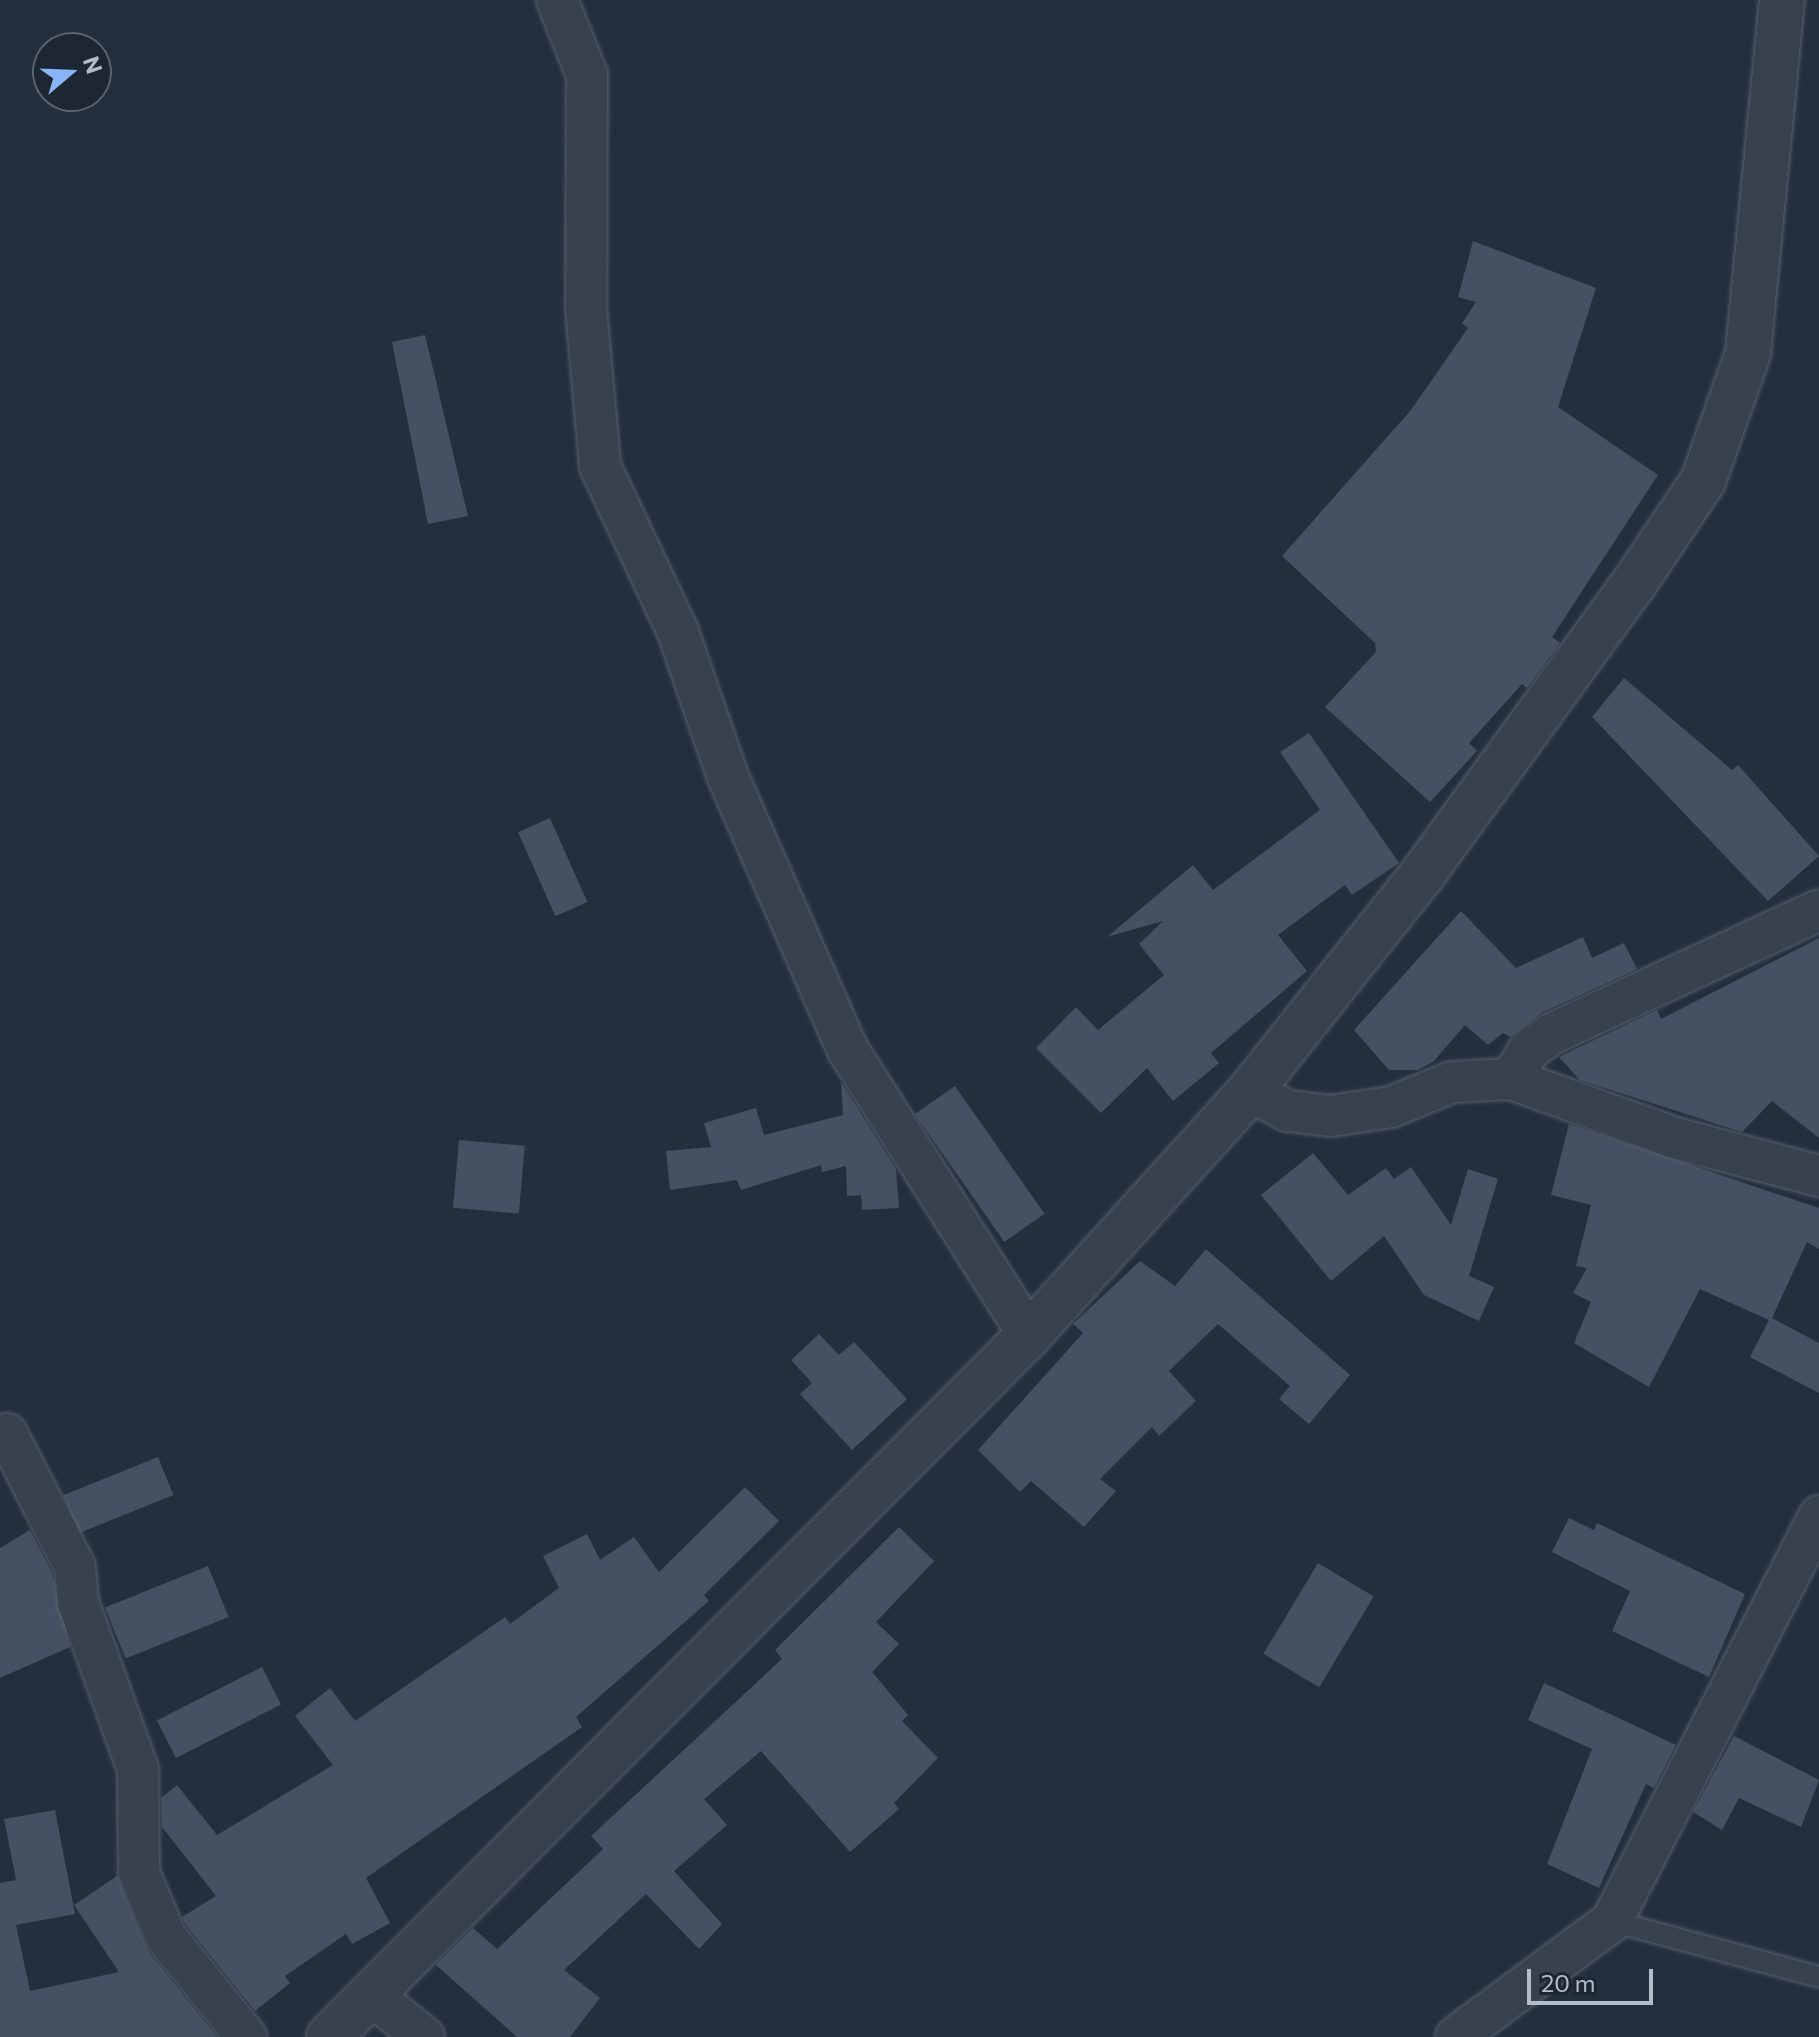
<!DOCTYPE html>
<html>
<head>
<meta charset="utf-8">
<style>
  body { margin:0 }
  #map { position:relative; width:1819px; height:2037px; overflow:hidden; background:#242f3e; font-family:Commissioner,sans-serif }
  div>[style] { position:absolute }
  .building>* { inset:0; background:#455162; transform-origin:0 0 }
  .roads { filter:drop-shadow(0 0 2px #565f6c) drop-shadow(0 0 2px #565f6c) }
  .service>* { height:20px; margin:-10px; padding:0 10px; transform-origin:10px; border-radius:10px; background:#38414e }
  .minor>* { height:40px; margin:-20px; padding:0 20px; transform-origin:20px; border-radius:20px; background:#38414e }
  .tertiary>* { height:44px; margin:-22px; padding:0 22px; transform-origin:22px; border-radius:22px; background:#38414e }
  span { translate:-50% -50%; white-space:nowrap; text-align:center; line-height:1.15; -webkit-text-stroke:8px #1d2633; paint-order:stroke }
  .north { position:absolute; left:32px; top:32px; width:80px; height:80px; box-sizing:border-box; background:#1d2633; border:2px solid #59626f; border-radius:50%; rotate:71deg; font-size:22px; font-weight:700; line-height:32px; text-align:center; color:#b4bcc9 }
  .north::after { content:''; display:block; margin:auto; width:28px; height:36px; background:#8ab4f8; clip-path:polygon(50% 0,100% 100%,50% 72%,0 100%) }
  .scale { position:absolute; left:1527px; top:1969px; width:126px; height:36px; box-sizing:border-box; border:4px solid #b4bcc9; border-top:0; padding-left:10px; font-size:24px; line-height:28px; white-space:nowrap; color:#b4bcc9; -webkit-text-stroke:6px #1d2633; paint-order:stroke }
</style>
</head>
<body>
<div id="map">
  <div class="building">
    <div style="clip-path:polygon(1473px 241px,1596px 288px,1558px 407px,1658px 475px,1552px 637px,1560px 643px,1527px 688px,1522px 684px,1469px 743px,1477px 751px,1430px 802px,1325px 707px,1376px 652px,1375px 643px,1282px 556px,1411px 410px,1468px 328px,1462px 323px,1476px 302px,1458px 297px)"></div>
    <div style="clip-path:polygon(425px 335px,468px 516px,428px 524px,392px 342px)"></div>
    <div style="clip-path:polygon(1624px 678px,1732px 770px,1738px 765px,1819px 856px,1768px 901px,1592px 717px)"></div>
    <div style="clip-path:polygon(1309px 733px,1399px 863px,1352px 895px,1345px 885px,1278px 935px,1307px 971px,1211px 1053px,1219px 1063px,1173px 1101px,1147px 1068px,1101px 1113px,1036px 1048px,1076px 1007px,1098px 1030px,1164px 975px,1139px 944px,1163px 921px,1107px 937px,1193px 865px,1213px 890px,1320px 810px,1280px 752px)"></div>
    <div style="left:550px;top:818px;width:92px;height:35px;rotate:66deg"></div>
    <div style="clip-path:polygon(1461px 911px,1516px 968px,1583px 937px,1592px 958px,1624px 943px,1637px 969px,1541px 1013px,1510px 1037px,1503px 1033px,1488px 1045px,1465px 1025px,1434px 1061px,1418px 1070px,1389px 1070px,1354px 1030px)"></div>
    <div style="clip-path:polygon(1819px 938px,1819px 1138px,1772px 1101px,1742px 1132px,1580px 1080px,1559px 1057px,1657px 1010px,1661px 1019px)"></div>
    <div style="clip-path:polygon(841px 1082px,896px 1169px,899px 1208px,862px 1210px,861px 1195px,847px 1196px,846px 1166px,822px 1172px,821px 1165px,741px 1190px,737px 1180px,670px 1190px,666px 1151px,711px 1147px,704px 1123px,756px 1108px,764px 1135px,843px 1115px)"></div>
    <div style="left:955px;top:1086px;width:156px;height:49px;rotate:55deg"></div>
    <div style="clip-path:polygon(1569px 1124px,1819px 1208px,1819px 1249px,1807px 1242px,1772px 1318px,1819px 1343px,1819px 1393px,1750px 1357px,1769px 1320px,1700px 1289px,1649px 1387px,1574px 1343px,1591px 1302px,1573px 1293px,1587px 1268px,1576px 1266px,1591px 1205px,1551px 1195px)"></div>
    <div style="left:459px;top:1140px;width:66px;height:68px;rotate:5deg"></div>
    <div style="clip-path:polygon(1313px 1153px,1348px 1195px,1386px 1168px,1394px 1179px,1411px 1167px,1451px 1225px,1468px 1169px,1498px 1179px,1469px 1276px,1494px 1287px,1479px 1321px,1424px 1295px,1384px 1236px,1331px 1281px,1261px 1195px)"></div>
    <div style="clip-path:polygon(1206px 1249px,1350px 1375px,1309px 1424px,1279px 1399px,1290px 1386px,1218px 1324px,1169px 1371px,1196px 1401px,1159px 1436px,1152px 1427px,1100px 1479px,1116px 1491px,1084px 1527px,1031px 1481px,1020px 1492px,978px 1450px,1083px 1333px,1073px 1324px,1140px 1261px,1175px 1286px)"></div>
    <div style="clip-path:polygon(819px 1334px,839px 1355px,854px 1342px,907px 1399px,852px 1450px,800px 1394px,812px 1383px,791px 1360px)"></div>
    <div style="left:158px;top:1457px;width:41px;height:102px;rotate:68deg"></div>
    <div style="clip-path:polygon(745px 1487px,779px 1521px,704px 1595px,709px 1601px,576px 1717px,582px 1727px,366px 1878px,390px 1923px,352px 1944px,346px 1934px,285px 1976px,290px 1983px,255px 2011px,186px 1925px,182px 1917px,216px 1896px,162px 1827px,161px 1798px,177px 1785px,217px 1835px,333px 1765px,295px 1716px,330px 1688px,355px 1721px,505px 1617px,510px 1624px,559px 1588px,543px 1556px,587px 1534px,600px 1560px,634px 1537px,659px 1572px)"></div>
    <div style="clip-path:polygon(1569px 1518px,1594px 1530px,1597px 1523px,1745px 1594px,1709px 1677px,1612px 1631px,1630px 1591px,1552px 1552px)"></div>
    <div style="clip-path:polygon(899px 1527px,934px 1561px,876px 1622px,899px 1644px,872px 1672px,908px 1715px,902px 1721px,938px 1758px,894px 1803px,899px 1809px,850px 1852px,761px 1751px,704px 1799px,727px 1825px,674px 1871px,722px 1924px,699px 1949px,646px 1894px,564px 1970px,600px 1998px,570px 2037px,517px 2037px,436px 1965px,473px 1928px,497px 1949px,603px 1849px,591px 1836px,782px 1659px,775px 1650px)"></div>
    <div style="clip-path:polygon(30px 1530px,52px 1573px,70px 1647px,0 1678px,0 1548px)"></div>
    <div style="left:1318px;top:1563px;width:65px;height:106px;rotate:31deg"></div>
    <div style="left:208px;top:1566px;width:55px;height:111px;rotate:68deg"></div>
    <div style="left:262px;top:1667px;width:42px;height:118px;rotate:63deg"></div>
    <div style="clip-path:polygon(1544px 1683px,1676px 1745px,1654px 1788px,1646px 1784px,1599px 1888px,1547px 1864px,1592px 1749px,1528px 1720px)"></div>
    <div style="clip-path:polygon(1734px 1736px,1819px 1780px,1801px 1827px,1739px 1798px,1722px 1830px,1693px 1812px)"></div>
    <div style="clip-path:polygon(55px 1810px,75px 1914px,16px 1925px,30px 1991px,119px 1972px,74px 1905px,117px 1876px,148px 1951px,217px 2037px,0 2037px,0 1883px,16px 1880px,4px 1819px)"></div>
  </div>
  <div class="roads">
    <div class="service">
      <div style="left:1612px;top:1921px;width:214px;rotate:15.1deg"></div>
    </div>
    <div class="minor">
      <div style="left:557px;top:0;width:81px;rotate:68.2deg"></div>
      <div style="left:587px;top:75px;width:233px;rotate:90.2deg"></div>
      <div style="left:586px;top:308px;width:159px;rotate:84.9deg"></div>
      <div style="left:600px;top:466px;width:183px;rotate:64.8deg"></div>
      <div style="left:678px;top:632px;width:153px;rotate:71deg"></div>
      <div style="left:728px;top:777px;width:298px;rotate:66.3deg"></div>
      <div style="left:848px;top:1050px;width:338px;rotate:57.6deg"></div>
      <div style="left:1511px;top:1079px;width:34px;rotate:-58deg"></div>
      <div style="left:1529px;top:1050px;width:27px;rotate:-36deg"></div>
      <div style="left:1551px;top:1034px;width:295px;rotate:-24.8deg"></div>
      <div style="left:1250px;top:1091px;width:43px;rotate:27.8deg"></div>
      <div style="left:1288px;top:1111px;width:43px;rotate:6.6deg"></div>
      <div style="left:1331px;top:1116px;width:61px;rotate:-8.5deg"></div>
      <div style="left:1391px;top:1107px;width:66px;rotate:-22.3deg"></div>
      <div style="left:1452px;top:1082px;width:59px;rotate:-2.9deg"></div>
      <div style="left:1511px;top:1079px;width:174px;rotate:19.8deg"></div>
      <div style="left:1675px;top:1138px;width:149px;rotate:14.8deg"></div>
      <div style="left:7px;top:1434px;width:149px;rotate:62.9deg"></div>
      <div style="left:75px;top:1567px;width:35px;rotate:85deg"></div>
      <div style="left:78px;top:1602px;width:178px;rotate:70.3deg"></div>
      <div style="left:138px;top:1770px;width:103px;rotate:89.4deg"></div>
      <div style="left:139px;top:1873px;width:69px;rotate:67.1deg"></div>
      <div style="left:166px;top:1937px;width:128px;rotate:51.3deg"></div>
      <div style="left:370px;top:1994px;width:69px;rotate:38.5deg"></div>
      <div style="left:1456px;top:2037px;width:194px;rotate:-36.6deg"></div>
      <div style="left:1612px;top:1921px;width:455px;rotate:-62.9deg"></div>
    </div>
    <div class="tertiary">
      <div style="left:329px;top:2037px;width:991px;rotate:-45.08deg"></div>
      <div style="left:1029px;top:1335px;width:329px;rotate:-47.8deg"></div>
      <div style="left:1250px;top:1091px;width:276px;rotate:-51.5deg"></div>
      <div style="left:1422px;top:875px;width:359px;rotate:-54deg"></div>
      <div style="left:1633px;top:585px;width:125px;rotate:-56.1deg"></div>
      <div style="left:1703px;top:481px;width:136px;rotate:-70.6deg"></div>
      <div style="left:1748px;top:353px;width:355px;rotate:-84.5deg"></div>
    </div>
  </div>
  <div class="north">N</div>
  <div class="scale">20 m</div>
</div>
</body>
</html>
